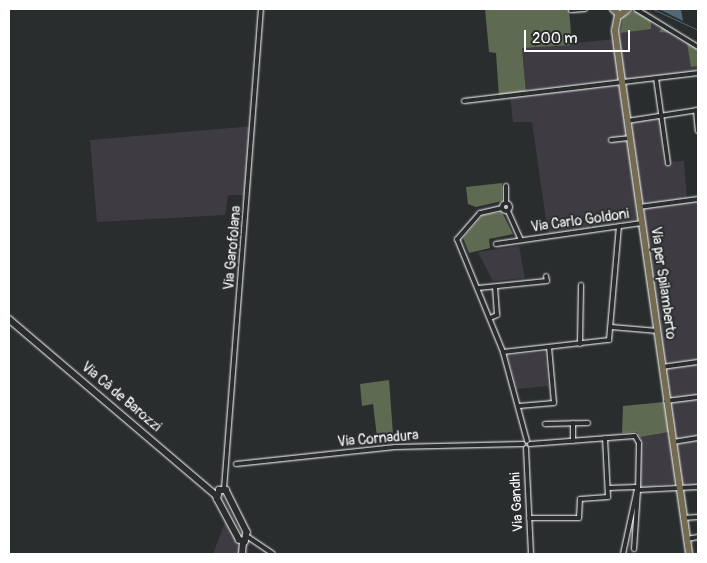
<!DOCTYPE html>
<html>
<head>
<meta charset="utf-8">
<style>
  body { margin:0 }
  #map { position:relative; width:707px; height:563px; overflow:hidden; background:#2a2d2e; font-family:Pangolin,sans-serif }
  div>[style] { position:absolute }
  .built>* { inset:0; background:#3e3c42 }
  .green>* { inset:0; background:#5e6a51 }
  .water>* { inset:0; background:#536877 }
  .stream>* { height:1px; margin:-0.5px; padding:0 0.5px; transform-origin:0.5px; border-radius:0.5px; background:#536877 }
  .roads { filter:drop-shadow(0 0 1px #fff) drop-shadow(0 0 1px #fff) }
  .street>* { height:4px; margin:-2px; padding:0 2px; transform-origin:2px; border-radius:2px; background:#2a2d2e }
  .street>.ring { margin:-2px; padding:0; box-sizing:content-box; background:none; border:4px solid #2a2d2e; border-radius:50% }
  .secondary>* { height:5.5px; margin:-2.75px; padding:0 2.75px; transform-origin:2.75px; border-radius:2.75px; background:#2a2d2e }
  .primary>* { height:6px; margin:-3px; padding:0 3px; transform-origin:3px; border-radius:3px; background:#736b52 }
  span { translate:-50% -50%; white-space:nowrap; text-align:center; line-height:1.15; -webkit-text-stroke:4px #2a2d2e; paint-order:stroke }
  .street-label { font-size:14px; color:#fff }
  .frame { position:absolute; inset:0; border:10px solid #fff; pointer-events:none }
  .scale { position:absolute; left:524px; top:30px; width:106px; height:22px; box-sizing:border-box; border:2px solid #fff; border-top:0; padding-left:6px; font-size:15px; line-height:18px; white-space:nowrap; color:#fff; -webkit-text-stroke:4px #2a2d2e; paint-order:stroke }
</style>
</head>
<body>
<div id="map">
  <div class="built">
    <div style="clip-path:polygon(656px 20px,698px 44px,698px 72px,622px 81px,627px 120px,660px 116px,663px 162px,684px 161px,687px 200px,698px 200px,698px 486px,679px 488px,637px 220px,548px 234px,532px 122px,513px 122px,510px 95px,526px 93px,522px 48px,616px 39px,615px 31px)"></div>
    <div style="clip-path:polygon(254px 126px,249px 195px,228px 195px,225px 215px,97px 222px,90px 140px)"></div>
    <div style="clip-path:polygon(519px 246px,525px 278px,493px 281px,478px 252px)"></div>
    <div style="clip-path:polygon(545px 352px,548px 386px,517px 389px,507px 355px)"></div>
    <div style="clip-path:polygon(669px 432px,676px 483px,640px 488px,640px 437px)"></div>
    <div style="clip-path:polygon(227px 517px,238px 546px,243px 554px,213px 554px)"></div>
  </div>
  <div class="green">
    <div style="clip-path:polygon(485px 9px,569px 9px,572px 45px,522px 48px,526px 93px,499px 97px,496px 53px,489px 52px)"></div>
    <div style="clip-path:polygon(634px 11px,651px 19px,651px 29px,620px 33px,623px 17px)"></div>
    <div style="clip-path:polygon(663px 26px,698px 48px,698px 66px,691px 67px,687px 43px,671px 33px,659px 32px)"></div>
    <div style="clip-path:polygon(502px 183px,502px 201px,476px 207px,468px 204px,466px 187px)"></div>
    <div style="clip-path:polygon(502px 212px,513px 234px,489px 239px,490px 248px,469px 253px,463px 238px,483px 215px)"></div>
    <div style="clip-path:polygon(389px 380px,393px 434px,377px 437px,373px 404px,362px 406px,360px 384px)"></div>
    <div style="clip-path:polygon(664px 402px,669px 432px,640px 437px,637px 432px,622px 433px,623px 406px)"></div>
  </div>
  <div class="water">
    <div style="clip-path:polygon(658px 9px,681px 9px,683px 21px,665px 12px)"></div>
  </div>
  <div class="stream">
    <div style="left:653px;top:9px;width:50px;rotate:25deg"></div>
  </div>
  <div class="roads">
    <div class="street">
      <div style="left:636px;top:9px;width:73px;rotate:31.5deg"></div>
      <div style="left:571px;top:10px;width:14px;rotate:-4deg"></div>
      <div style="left:656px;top:78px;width:86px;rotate:82deg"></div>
      <div style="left:464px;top:101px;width:236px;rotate:-6.8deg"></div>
      <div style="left:696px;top:110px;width:21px;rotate:85deg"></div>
      <div style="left:627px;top:121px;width:72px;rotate:-8.8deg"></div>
      <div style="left:611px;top:140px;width:18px;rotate:-6deg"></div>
      <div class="ring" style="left:502px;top:203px;width:4px;height:4px"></div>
      <div style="left:506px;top:203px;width:17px;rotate:-90deg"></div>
      <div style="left:639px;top:207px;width:60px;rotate:-7.7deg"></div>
      <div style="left:502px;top:208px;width:23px;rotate:167deg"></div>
      <div style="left:480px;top:213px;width:35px;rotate:131deg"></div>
      <div style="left:457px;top:239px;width:122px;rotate:67.8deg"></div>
      <div style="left:503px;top:352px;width:92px;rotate:74.9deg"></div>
      <div style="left:508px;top:211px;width:32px;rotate:66deg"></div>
      <div style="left:496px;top:244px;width:147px;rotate:-8.2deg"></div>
      <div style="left:478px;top:288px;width:69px;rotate:-5.8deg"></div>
      <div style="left:547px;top:281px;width:5px;rotate:-101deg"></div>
      <div style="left:490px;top:318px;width:8px;rotate:-23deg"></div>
      <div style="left:497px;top:315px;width:28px;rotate:-94deg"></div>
      <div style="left:611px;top:327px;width:47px;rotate:4.9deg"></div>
      <div style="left:580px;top:344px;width:59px;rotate:-89deg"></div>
      <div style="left:503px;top:352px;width:107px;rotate:-6.5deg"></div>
      <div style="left:609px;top:340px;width:114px;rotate:-85deg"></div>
      <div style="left:662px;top:367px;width:36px;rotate:-8deg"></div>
      <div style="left:666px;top:401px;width:32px;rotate:-7deg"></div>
      <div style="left:519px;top:406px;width:35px;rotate:-5deg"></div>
      <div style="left:554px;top:403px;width:56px;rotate:-95.1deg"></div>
      <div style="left:573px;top:423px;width:18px;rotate:90deg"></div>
      <div style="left:545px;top:424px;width:43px;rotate:-1.3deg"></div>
      <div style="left:673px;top:442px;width:25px;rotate:-9deg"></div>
      <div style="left:530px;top:444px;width:105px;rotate:-4.4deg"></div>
      <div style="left:635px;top:436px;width:8px;rotate:60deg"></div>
      <div style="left:639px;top:443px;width:47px;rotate:91.2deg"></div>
      <div style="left:638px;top:490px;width:60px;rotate:-2.9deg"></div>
      <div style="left:526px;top:448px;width:106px;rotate:87.3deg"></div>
      <div style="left:236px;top:464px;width:160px;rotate:-6.1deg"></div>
      <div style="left:395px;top:447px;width:128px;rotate:-1.3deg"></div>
      <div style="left:608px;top:488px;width:28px;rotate:-2deg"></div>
      <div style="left:224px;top:489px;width:481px;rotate:-85.6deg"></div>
      <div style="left:529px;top:518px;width:50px"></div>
      <div style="left:579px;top:518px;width:19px;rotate:-87deg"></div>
      <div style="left:580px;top:499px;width:28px;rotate:-4deg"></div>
      <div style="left:608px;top:497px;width:59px;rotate:-92.9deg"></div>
      <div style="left:683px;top:518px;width:15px;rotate:-4deg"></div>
      <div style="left:248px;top:537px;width:30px;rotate:34deg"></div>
      <div style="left:687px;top:539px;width:11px;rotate:-10deg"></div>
      <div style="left:634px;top:549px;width:59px;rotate:-86.1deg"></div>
      <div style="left:623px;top:554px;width:66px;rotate:-77.8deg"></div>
    </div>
    <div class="secondary">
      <div style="left:9px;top:319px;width:273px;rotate:40.4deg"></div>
      <div style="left:226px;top:490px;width:47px;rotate:63.4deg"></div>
      <div style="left:247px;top:532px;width:10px;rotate:101deg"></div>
      <div style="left:245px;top:542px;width:6px;rotate:-162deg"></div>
      <div style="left:239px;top:540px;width:47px;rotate:-118.2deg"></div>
      <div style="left:217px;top:499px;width:9px;rotate:-77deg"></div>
      <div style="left:219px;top:490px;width:7px"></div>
      <div style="left:242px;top:554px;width:11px;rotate:-85deg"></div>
    </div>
    <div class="primary">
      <div style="left:613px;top:9px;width:9px;rotate:41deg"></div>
      <div style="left:620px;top:15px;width:10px;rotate:-37deg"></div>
      <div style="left:618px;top:15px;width:16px;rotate:101deg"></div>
      <div style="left:615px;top:31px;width:51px;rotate:82.2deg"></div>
      <div style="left:622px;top:82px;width:477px;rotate:81.9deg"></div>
    </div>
  </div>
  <div class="street-label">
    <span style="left:580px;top:221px;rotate:-8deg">Via Carlo Goldoni</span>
    <span style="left:233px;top:248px;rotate:-85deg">Via Garofolana</span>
    <span style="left:663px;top:283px;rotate:82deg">Via per Spilamberto</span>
    <span style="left:121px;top:397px;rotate:40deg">Via Cà de Barozzi</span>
    <span style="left:378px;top:439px;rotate:-5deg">Via Cornadura</span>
    <span style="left:517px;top:502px;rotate:-93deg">Via Gandhi</span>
  </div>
  <div class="frame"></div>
  <div class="scale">200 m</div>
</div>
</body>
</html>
